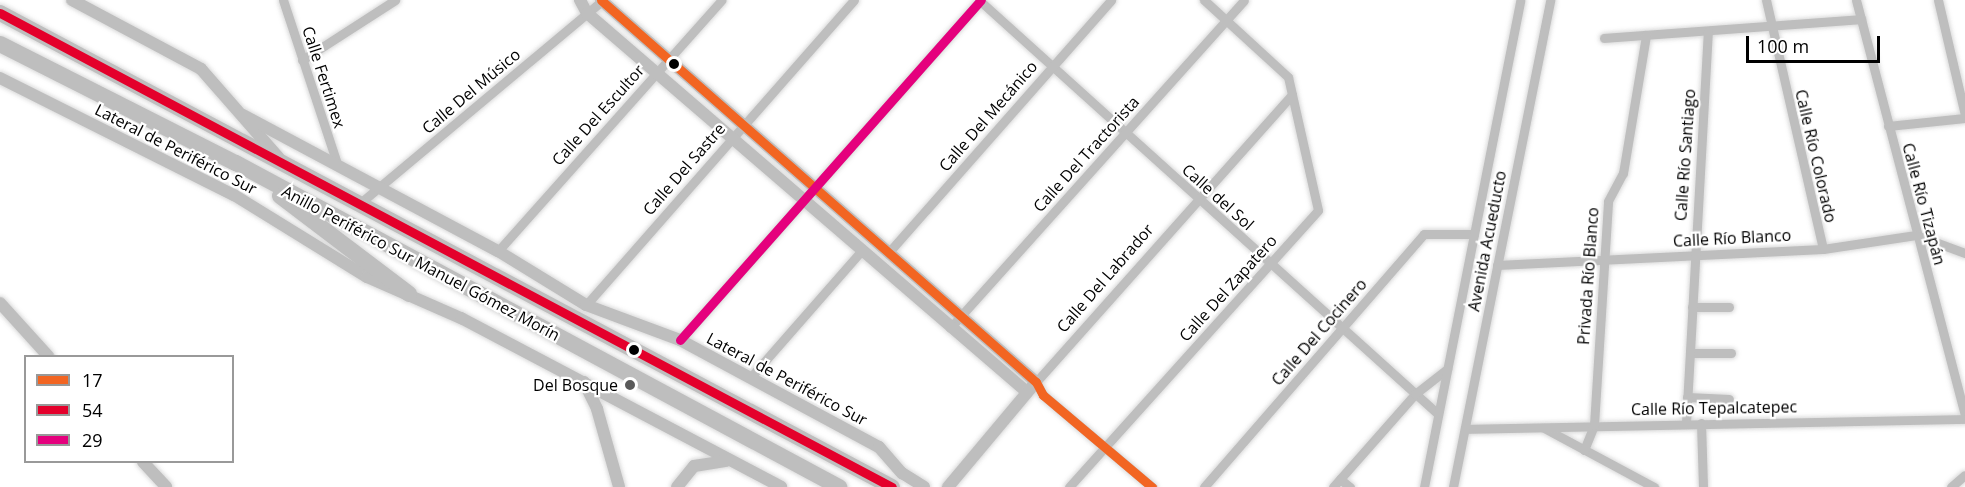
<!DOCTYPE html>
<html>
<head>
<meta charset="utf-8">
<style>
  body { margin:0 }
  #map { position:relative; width:1965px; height:487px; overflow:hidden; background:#fff; font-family:"Open Sans",sans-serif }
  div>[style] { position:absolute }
  .roads { filter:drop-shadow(0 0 2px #dbdbdb) drop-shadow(0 0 2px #dbdbdb) }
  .minor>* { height:9px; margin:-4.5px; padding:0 4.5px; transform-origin:4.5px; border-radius:4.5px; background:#bebebe }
  .tertiary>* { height:12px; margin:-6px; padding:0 6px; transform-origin:6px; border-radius:6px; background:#bebebe }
  .trunk>* { height:16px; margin:-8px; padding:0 8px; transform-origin:8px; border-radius:8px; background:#bebebe }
  .bus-1>* { height:9px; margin:-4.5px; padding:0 4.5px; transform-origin:4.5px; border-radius:4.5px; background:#f26522 }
  .bus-2>* { height:9px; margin:-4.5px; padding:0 4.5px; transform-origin:4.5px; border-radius:4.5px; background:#e4002b }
  .bus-3>* { height:9px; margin:-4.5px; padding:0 4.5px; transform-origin:4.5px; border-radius:4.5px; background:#e5007d }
  .dots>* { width:16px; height:16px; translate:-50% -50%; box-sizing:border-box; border:3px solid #fff; border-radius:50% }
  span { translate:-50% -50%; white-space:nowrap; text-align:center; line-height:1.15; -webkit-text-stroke:4.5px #fff; paint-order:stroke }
  .street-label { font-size:16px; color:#000 }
  .poi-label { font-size:16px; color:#000 }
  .right { translate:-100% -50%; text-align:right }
  .legend { position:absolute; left:24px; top:355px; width:210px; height:108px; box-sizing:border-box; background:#fff; border:2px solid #999; margin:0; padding:8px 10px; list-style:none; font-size:18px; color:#000 }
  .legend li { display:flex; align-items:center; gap:12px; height:30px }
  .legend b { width:30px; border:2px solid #999 }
  .scale { position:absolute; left:1746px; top:36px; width:134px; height:27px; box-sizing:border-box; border:3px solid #000; border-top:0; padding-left:8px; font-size:18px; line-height:21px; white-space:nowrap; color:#000; -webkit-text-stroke:4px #fff; paint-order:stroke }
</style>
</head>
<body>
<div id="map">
  <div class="roads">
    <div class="minor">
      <div style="left:283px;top:0;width:172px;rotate:71.7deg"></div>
      <div style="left:979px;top:0;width:618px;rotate:42.05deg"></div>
      <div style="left:1766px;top:0;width:255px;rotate:77.1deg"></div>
      <div style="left:1856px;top:0;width:429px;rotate:75.3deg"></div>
      <div style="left:1938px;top:0;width:118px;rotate:76.8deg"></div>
      <div style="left:1604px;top:38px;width:258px;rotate:-4.2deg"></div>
      <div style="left:302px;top:60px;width:111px;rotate:-32.8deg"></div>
      <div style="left:1888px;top:126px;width:77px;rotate:-5.9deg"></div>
      <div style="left:359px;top:204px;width:318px;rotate:-39.9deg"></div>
      <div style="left:498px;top:251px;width:336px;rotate:-48.3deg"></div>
      <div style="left:889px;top:252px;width:336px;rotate:-48.6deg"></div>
      <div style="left:1497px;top:265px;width:326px;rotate:-2.8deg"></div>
      <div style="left:1823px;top:249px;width:94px;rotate:-8.6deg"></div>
      <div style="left:1916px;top:235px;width:52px;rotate:20.2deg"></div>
      <div style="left:586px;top:305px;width:406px;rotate:-48.7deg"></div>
      <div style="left:1692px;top:307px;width:37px"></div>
      <div style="left:950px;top:328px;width:440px;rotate:-48.1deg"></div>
      <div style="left:680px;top:340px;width:454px;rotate:-48.5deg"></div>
      <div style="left:1690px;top:353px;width:41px"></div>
      <div style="left:750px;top:378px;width:169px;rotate:-48.8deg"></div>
      <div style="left:1687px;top:397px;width:42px;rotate:2.7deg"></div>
      <div style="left:1686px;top:423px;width:392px;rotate:-86.8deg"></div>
      <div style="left:1701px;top:423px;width:64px;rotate:88.2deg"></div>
      <div style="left:1544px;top:428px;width:125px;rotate:28.2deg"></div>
      <div style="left:1465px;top:429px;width:500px;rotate:-1.15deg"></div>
      <div style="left:1584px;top:450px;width:27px;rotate:-68deg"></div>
      <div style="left:1594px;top:425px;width:224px;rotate:-86.4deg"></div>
      <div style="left:1608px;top:201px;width:32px;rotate:-62deg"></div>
      <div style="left:1623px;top:173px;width:140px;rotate:-80.5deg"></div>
      <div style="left:1340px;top:479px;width:13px;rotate:39deg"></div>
      <div style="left:1069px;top:487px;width:372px;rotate:-48deg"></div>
      <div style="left:1318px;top:210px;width:136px;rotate:-102.7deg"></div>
      <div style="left:1288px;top:77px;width:114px;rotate:-137.5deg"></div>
      <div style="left:1152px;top:487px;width:143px;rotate:-139.8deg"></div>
      <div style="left:1043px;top:395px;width:15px;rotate:-118deg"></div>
      <div style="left:1036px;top:382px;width:385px;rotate:-48.3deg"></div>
      <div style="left:1204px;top:487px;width:335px;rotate:-49deg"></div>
      <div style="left:1424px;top:234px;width:50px"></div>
      <div style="left:1333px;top:487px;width:124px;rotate:-48.6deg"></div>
      <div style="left:1415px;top:394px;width:41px;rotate:-38deg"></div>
      <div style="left:1424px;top:487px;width:496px;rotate:-78.8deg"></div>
      <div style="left:1453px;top:487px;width:497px;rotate:-78.7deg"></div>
      <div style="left:1951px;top:487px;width:18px;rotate:-41deg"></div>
    </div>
    <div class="tertiary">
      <div style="left:72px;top:0;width:146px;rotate:28.1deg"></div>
      <div style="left:201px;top:69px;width:118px;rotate:48.8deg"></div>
      <div style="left:580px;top:0;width:15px;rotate:62deg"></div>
      <div style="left:587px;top:13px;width:581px;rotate:40.74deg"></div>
      <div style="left:601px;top:0;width:579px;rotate:41.29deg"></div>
      <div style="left:1036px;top:382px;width:137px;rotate:130deg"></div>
      <div style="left:0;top:78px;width:262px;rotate:26.6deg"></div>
      <div style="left:234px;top:195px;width:156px;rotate:31.7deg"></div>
      <div style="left:367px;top:277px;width:103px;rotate:23.6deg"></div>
      <div style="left:461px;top:318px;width:362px;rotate:27.8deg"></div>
      <div style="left:243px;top:115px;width:289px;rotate:28.1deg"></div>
      <div style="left:498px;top:251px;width:103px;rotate:31.5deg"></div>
      <div style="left:586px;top:305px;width:100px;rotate:20.4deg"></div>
      <div style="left:680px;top:340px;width:226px;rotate:28.3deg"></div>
      <div style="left:879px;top:447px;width:35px;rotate:49deg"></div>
      <div style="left:902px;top:473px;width:26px;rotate:32deg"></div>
      <div style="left:0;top:303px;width:72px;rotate:47.8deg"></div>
      <div style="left:584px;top:382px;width:30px;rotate:64deg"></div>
      <div style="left:597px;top:409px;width:81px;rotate:74.2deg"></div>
      <div style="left:143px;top:462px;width:34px;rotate:47deg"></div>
      <div style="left:677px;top:487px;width:27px;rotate:-51deg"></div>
      <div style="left:694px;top:466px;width:33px;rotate:-9deg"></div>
    </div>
    <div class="trunk">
      <div style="left:0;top:13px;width:1010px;rotate:27.99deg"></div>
      <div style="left:0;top:44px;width:264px;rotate:26.8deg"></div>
      <div style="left:236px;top:163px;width:685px;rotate:28.25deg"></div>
      <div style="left:280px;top:196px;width:162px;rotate:37.2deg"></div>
    </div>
  </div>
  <div class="bus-1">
    <div style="left:601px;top:0;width:579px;rotate:41.29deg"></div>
    <div style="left:1036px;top:382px;width:15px;rotate:62deg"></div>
    <div style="left:1043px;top:395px;width:143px;rotate:40.2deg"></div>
  </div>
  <div class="bus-2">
    <div style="left:0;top:13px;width:1010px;rotate:27.99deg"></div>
  </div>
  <div class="bus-3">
    <div style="left:680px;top:340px;width:454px;rotate:-48.5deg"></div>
  </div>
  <div class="dots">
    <div style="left:674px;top:64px;background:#000"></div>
    <div style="left:634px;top:350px;background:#000"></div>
    <div style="left:630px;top:385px;background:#595959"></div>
  </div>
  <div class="street-label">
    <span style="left:324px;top:77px;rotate:72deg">Calle Fertimex</span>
    <span style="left:471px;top:91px;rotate:-40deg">Calle Del Músico</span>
    <span style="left:598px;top:115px;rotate:-48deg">Calle Del Escultor</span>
    <span style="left:988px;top:116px;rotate:-49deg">Calle Del Mecánico</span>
    <span style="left:176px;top:149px;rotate:27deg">Lateral de Periférico Sur</span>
    <span style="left:1086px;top:154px;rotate:-48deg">Calle Del Tractorista</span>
    <span style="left:1685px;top:155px;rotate:-86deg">Calle Río Santiago</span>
    <span style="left:1816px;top:156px;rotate:77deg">Calle Río Colorado</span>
    <span style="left:684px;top:169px;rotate:-49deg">Calle Del Sastre</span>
    <span style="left:1218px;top:197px;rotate:42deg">Calle del Sol</span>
    <span style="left:1924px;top:204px;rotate:75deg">Calle Río Tizapán</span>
    <span style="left:1732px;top:238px;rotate:-3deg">Calle Río Blanco</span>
    <span style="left:1487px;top:241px;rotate:-79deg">Avenida Acueducto</span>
    <span style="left:421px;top:263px;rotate:28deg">Anillo Periférico Sur Manuel Gómez Morín</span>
    <span style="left:1588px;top:276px;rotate:-86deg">Privada Río Blanco</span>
    <span style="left:1105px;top:278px;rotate:-49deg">Calle Del Labrador</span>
    <span style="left:1228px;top:288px;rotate:-48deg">Calle Del Zapatero</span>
    <span style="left:1319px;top:332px;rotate:-49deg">Calle Del Cocinero</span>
    <span style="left:787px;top:379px;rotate:28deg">Lateral de Periférico Sur</span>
    <span style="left:1714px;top:408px;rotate:-1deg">Calle Río Tepalcatepec</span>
  </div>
  <div class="poi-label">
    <span class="right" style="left:618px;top:385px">Del Bosque</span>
  </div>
  <ul class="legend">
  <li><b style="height:8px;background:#f26522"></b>17</li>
  <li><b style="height:8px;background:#e4002b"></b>54</li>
  <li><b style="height:8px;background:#e5007d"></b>29</li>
  </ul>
  <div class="scale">100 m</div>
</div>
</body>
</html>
